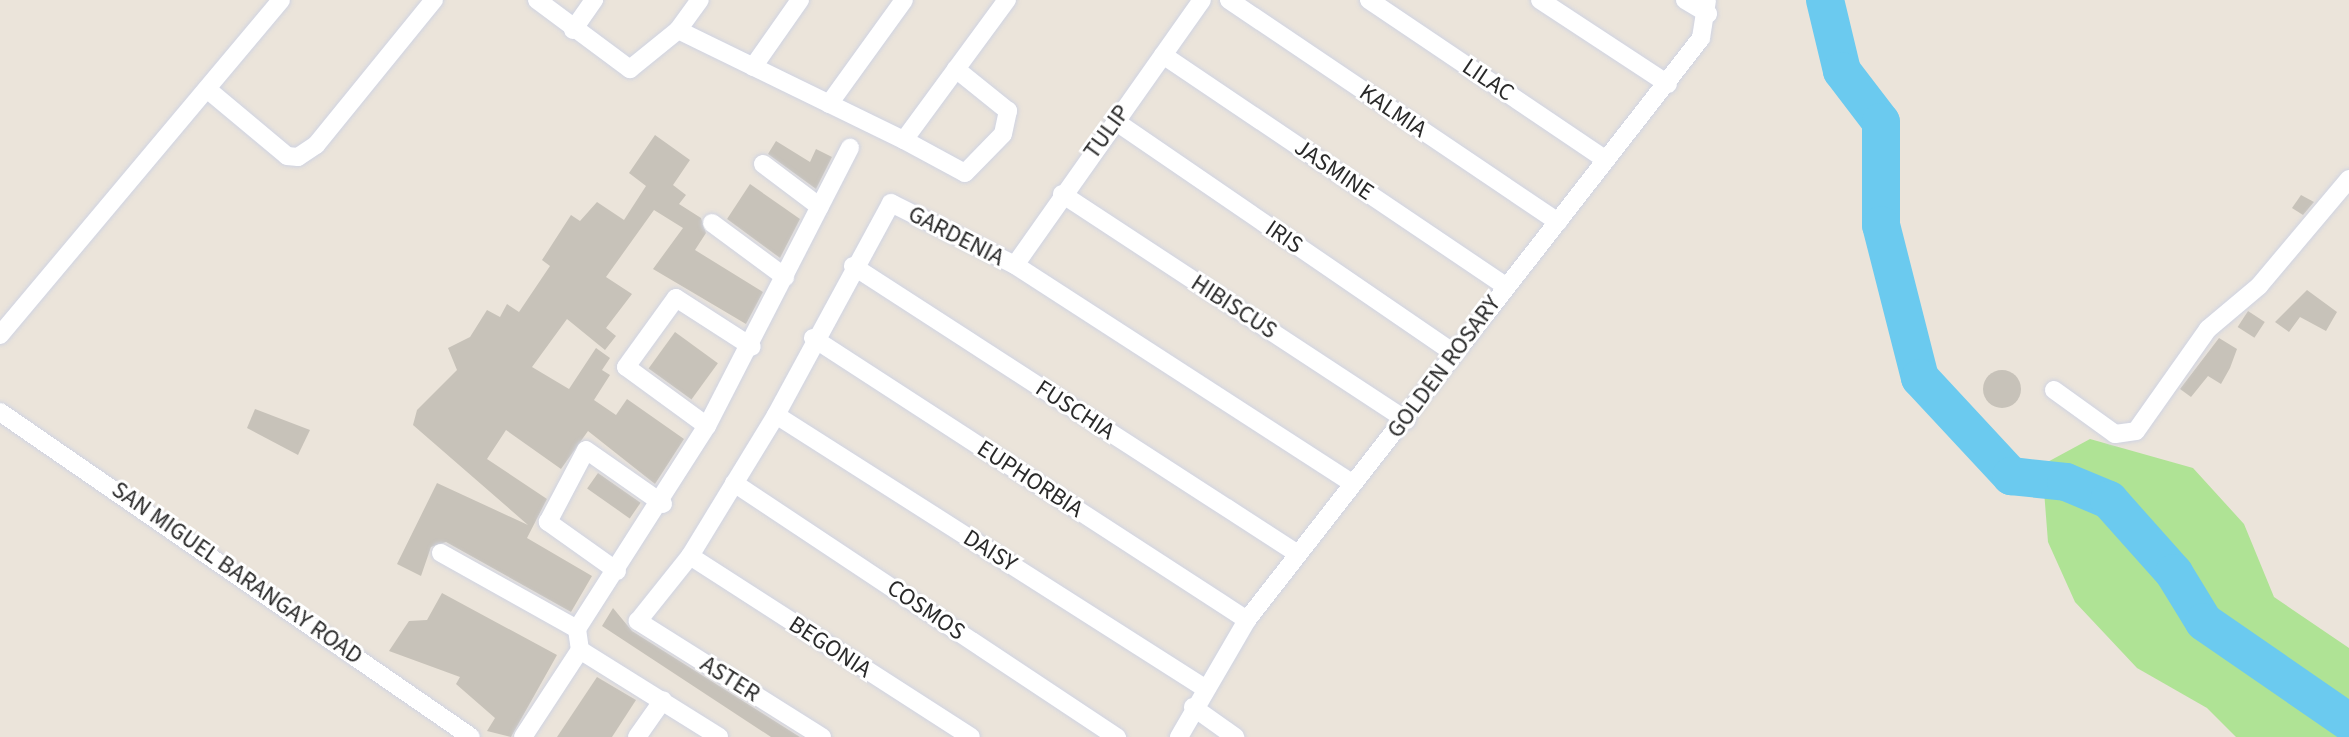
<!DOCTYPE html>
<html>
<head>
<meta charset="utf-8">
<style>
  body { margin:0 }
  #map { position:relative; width:2349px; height:737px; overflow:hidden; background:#ebe4da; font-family:"Source Sans 3",sans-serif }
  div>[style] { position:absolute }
  .green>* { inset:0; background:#afe395 }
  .river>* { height:38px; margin:-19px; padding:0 19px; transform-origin:19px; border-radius:19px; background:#6bcaef }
  .building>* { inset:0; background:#c7c2b9; transform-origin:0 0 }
  .round { border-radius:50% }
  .roads { filter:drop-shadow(0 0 2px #cfd3e2) drop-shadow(0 0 2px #cfd3e2) }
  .street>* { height:18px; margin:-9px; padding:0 9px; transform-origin:9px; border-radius:9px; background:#fff }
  span { translate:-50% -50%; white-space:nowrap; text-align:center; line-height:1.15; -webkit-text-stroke:6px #fff; paint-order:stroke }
  .street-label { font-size:24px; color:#292929 }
</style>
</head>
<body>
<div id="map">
  <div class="green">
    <div style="clip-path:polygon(2090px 439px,2193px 468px,2244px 524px,2274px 597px,2349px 648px,2349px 737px,2236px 737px,2207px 708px,2137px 668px,2075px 602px,2048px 542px,2042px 465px)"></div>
  </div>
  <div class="river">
    <div style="left:1825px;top:0;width:73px;rotate:76.5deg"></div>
    <div style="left:1842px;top:71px;width:64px;rotate:52.6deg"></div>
    <div style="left:1881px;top:122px;width:103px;rotate:90deg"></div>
    <div style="left:1881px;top:225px;width:158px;rotate:75.7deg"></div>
    <div style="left:1920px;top:378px;width:134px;rotate:47.1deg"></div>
    <div style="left:2011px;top:476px;width:55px;rotate:6.2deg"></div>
    <div style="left:2066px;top:482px;width:47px;rotate:22.7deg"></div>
    <div style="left:2109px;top:500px;width:98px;rotate:48.3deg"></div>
    <div style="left:2174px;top:573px;width:57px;rotate:58.5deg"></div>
    <div style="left:2204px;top:622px;width:176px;rotate:34.6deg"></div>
  </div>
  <div class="building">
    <div style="clip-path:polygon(655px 135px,690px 160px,673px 185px,686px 195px,679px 204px,701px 218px,706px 233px,695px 250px,763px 292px,746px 324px,653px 269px,683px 228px,654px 210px,606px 277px,632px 294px,606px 328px,616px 336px,605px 350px,567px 319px,532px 367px,569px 389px,596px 348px,610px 358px,602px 370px,610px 375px,594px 400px,616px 415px,627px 399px,684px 439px,655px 484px,588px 431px,561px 469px,506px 430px,487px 459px,547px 499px,527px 538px,592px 576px,571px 612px,446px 542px,431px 547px,421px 576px,397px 564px,437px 483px,528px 525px,413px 425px,417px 410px,457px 370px,448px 348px,470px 337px,487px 310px,500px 317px,507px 304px,519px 312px,550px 266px,542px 260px,571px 215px,580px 221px,597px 202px,624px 220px,646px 186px,629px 173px)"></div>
    <div style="clip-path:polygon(776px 141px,810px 162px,816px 149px,832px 157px,816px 189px,768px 154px)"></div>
    <div style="clip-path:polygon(750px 184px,800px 219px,780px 258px,727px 219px)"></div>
    <div style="clip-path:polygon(2301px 195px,2314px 202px,2303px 215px,2292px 208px)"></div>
    <div style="clip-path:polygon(2307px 290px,2337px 312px,2326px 331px,2300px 317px,2289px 332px,2275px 322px)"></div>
    <div style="left:2248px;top:311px;width:20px;height:19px;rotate:33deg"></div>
    <div style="left:675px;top:332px;width:53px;height:45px;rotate:36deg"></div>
    <div style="clip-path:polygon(2219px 338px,2237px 349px,2230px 368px,2221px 384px,2208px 376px,2191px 397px,2180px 389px)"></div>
    <div class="round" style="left:1983px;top:370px;width:38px;height:38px"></div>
    <div style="clip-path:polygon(255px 409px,310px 430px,298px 455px,247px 428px)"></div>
    <div style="left:598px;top:473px;width:52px;height:19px;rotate:35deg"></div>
    <div style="clip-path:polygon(442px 593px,557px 655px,511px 737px,487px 731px,495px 718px,456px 684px,460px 677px,389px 651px,409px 621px,427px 620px)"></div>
    <div style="clip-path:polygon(613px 608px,632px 631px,800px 737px,771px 737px,602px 626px)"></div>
    <div style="clip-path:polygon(597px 677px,636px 700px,612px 737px,557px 737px)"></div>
  </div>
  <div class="roads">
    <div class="street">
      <div style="left:537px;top:0;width:116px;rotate:36.6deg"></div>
      <div style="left:630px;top:69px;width:62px;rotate:-39.1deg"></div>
      <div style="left:678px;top:30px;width:251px;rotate:26deg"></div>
      <div style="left:904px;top:140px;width:174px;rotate:-53.7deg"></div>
      <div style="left:1229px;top:0;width:397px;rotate:34deg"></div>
      <div style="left:1369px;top:0;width:286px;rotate:34deg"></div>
      <div style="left:1540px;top:0;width:153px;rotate:33.3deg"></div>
      <div style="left:1685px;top:0;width:27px;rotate:31deg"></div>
      <div style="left:573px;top:30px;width:37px;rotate:-55deg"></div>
      <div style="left:678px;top:30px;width:37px;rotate:-54deg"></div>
      <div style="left:1163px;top:55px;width:413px;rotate:34deg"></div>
      <div style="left:753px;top:67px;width:82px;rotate:-55deg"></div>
      <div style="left:207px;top:89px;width:104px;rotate:39.9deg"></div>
      <div style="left:287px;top:156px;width:11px;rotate:5deg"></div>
      <div style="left:298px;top:157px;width:22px;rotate:-34deg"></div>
      <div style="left:316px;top:145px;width:187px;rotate:-50.9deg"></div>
      <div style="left:829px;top:104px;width:128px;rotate:-54.2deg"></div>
      <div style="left:1115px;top:121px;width:411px;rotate:34.4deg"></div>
      <div style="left:904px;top:140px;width:69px;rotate:28.4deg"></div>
      <div style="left:965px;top:173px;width:54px;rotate:-45.7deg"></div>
      <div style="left:1003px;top:134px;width:24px;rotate:-78deg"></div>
      <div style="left:1008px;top:111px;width:67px;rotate:-141.1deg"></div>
      <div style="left:763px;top:164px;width:71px;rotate:37deg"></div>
      <div style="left:1062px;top:194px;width:412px;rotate:33.3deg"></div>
      <div style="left:712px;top:223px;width:91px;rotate:36.5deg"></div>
      <div style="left:1015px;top:265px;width:324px;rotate:-54.8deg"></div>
      <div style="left:853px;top:266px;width:530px;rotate:32.91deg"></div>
      <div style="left:0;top:335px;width:437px;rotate:-50deg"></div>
      <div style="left:813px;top:338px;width:518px;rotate:33.01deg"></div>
      <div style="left:2054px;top:390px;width:75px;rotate:35.8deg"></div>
      <div style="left:2115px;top:434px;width:21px;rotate:-8deg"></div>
      <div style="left:2136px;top:431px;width:125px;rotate:-54.8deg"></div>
      <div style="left:2208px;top:329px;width:67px;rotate:-40.1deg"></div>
      <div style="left:2259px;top:286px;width:140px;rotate:-49.9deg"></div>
      <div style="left:0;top:412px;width:572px;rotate:34.61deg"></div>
      <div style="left:776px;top:415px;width:506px;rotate:32.5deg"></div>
      <div style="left:707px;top:426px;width:100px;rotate:-143.9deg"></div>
      <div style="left:626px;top:367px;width:85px;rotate:-54.1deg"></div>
      <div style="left:676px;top:298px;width:90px;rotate:32.8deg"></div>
      <div style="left:734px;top:483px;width:460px;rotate:33.6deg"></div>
      <div style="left:441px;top:553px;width:156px;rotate:29.2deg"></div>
      <div style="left:577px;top:629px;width:21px;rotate:82deg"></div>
      <div style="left:580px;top:650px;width:164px;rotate:32deg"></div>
      <div style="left:690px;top:556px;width:334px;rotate:32.8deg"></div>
      <div style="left:617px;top:571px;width:85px;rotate:-144.6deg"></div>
      <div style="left:548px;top:522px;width:81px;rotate:-62.2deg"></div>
      <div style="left:586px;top:450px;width:94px;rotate:35deg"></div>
      <div style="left:577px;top:629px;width:241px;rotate:-57.4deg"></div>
      <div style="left:707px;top:426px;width:313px;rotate:-62.8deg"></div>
      <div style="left:1193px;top:707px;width:52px;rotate:35.5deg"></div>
      <div style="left:523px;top:737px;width:104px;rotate:-56.8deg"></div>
      <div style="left:637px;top:737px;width:45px;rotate:-54.9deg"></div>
      <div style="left:822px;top:737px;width:218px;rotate:-147.8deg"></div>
      <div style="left:638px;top:621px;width:83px;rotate:-51.3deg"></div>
      <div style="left:690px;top:556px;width:165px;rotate:-58.6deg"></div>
      <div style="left:776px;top:415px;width:241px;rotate:-61.5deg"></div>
      <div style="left:891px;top:203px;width:139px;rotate:26.6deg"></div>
      <div style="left:1015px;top:265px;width:401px;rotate:32.9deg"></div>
      <div style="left:1179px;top:737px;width:135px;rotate:-59.8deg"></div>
      <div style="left:1247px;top:620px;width:738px;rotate:-52.04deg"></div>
      <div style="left:1701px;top:38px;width:38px;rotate:-81deg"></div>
    </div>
  </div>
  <div class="street-label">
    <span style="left:1488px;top:80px;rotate:34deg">LILAC</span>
    <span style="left:1393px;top:111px;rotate:34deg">KALMIA</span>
    <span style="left:1107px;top:132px;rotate:-54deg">TULIP</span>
    <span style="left:1334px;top:170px;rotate:34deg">JASMINE</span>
    <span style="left:956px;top:236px;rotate:27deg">GARDENIA</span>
    <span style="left:1284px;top:237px;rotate:34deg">IRIS</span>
    <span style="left:1234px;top:307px;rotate:33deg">HIBISCUS</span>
    <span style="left:1444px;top:367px;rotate:-53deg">GOLDEN ROSARY</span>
    <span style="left:1075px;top:410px;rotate:33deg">FUSCHIA</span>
    <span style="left:1030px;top:479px;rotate:33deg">EUPHORBIA</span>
    <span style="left:990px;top:551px;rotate:32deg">DAISY</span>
    <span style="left:237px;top:573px;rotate:35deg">SAN MIGUEL BARANGAY ROAD</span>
    <span style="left:926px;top:610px;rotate:34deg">COSMOS</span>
    <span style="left:830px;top:647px;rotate:33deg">BEGONIA</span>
    <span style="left:730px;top:679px;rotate:32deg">ASTER</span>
  </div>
</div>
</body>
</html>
